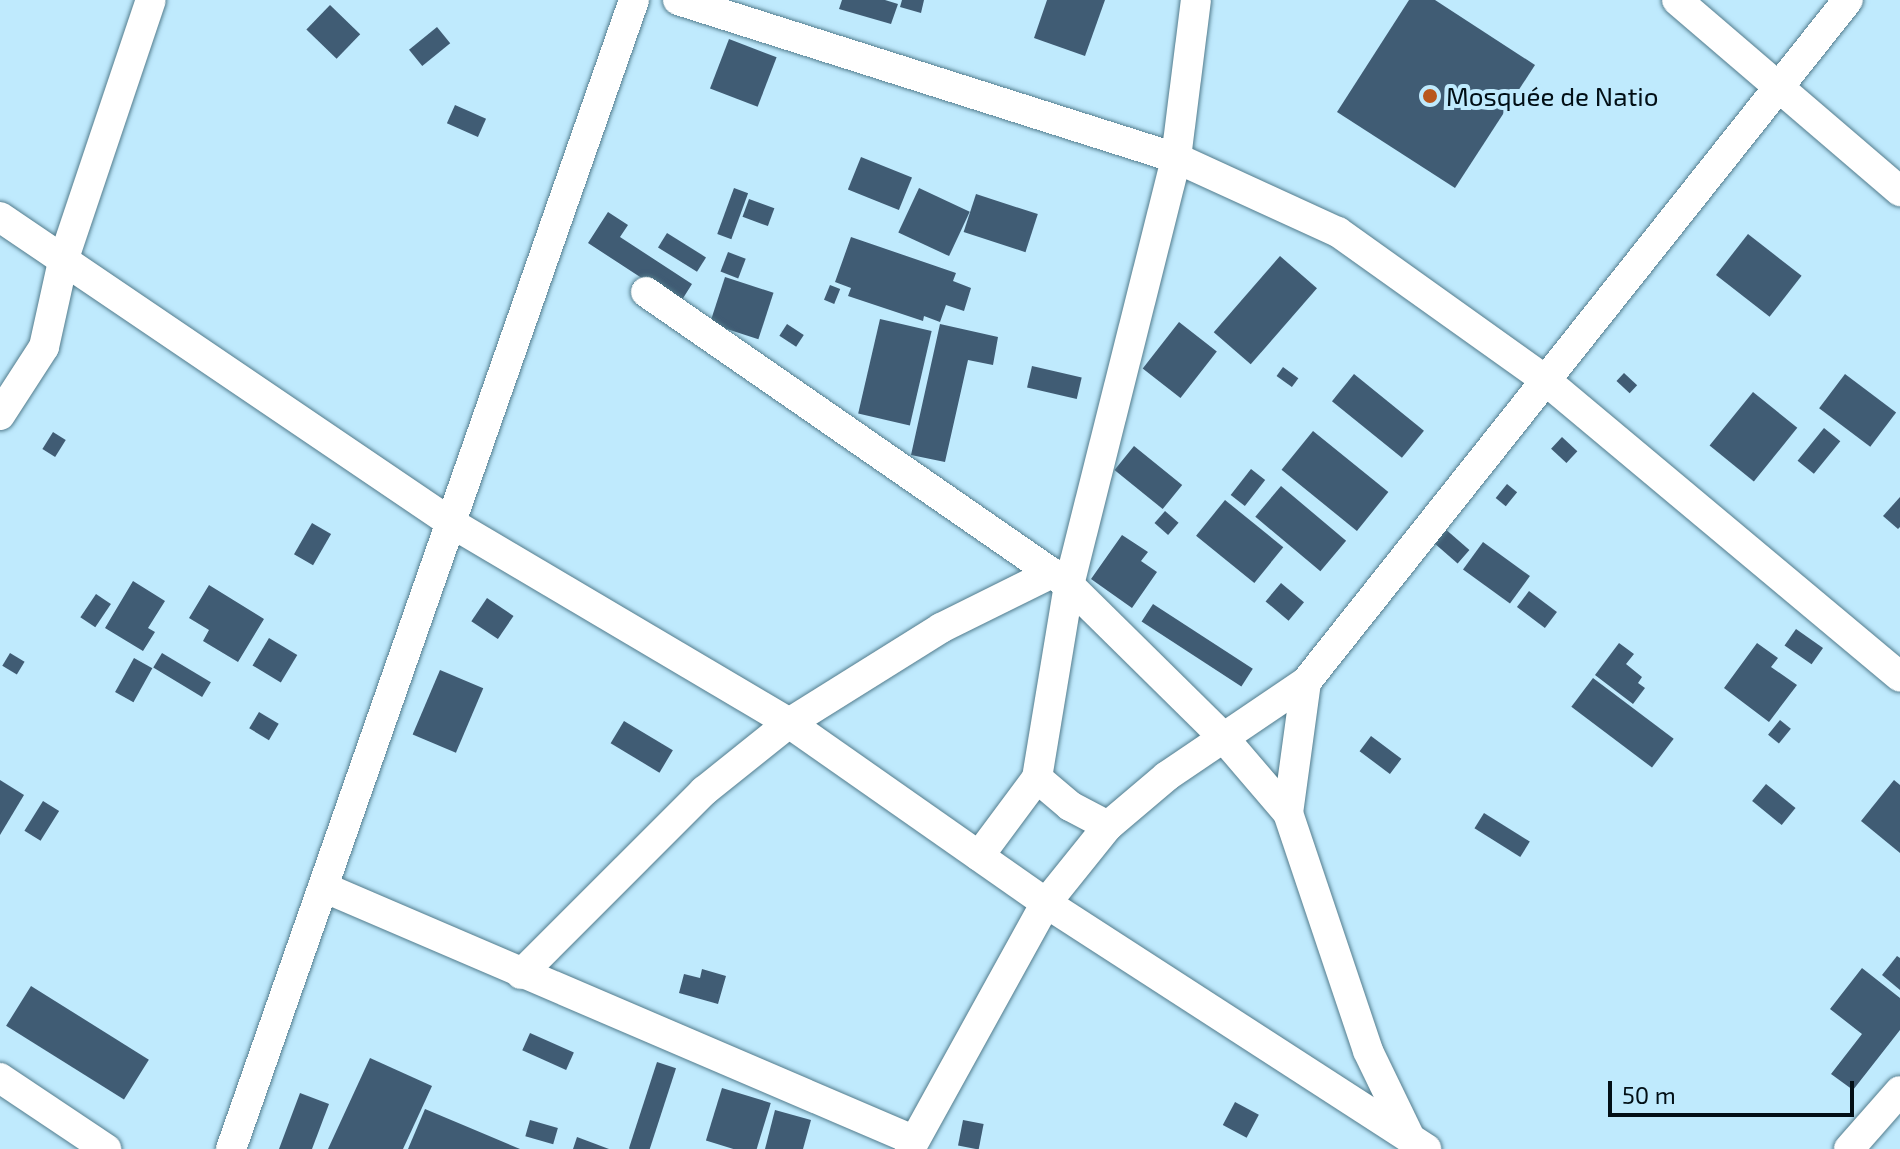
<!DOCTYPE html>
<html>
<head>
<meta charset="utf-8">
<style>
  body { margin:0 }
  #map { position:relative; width:1900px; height:1149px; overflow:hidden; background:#bfeafd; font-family:"Exo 2",sans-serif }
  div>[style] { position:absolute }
  .building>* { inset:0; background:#405c74; transform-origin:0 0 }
  .roads { filter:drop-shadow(0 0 2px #537c8d) drop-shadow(0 0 2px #537c8d) }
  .minor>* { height:30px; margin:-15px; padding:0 15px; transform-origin:15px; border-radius:15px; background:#fff }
  .dots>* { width:22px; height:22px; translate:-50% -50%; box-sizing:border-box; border:4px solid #bfeafd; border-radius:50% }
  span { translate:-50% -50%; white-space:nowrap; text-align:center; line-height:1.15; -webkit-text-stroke:8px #bfeafd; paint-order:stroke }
  .poi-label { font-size:26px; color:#020f16 }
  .left { translate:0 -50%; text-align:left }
  .scale { position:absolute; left:1608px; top:1081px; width:246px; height:36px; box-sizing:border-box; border:4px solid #020f16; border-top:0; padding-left:10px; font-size:24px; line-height:28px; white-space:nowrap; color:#020f16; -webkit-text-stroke:6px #bfeafd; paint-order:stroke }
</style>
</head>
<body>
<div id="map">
  <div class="building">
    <div style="clip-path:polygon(842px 0,885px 0,898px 4px,891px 24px,839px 9px)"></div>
    <div style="clip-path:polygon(902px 0,924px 0,921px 13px,900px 7px)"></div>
    <div style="clip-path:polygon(1047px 0,1105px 0,1085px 56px,1034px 38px)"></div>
    <div style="clip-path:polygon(1409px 0,1435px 0,1535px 65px,1455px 188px,1337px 112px)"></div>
    <div style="left:330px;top:5px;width:42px;height:34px;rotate:44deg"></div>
    <div style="left:437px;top:27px;width:21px;height:36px;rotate:51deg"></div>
    <div style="left:729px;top:39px;width:51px;height:53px;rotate:21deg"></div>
    <div style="left:455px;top:105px;width:34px;height:20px;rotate:24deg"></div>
    <div style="left:861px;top:157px;width:55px;height:35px;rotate:22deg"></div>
    <div style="left:734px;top:188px;width:15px;height:49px;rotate:20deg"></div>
    <div style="left:919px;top:188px;width:56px;height:49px;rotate:25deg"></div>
    <div style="left:976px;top:194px;width:65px;height:40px;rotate:18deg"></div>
    <div style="left:749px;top:199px;width:27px;height:19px;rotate:20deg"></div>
    <div style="clip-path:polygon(608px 212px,628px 225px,620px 237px,692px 284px,680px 303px,588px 243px)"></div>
    <div style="left:667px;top:233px;width:46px;height:17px;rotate:32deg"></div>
    <div style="left:1748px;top:234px;width:68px;height:52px;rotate:38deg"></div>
    <div style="clip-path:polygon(851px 237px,956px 273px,953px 281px,971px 288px,964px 311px,946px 305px,940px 322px,924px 316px,923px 321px,848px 296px,851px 288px,835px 282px)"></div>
    <div style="left:728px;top:252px;width:19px;height:21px;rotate:21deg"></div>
    <div style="left:1280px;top:256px;width:49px;height:101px;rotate:41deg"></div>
    <div style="left:725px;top:277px;width:51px;height:49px;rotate:18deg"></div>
    <div style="left:830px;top:285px;width:11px;height:16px;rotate:22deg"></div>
    <div style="left:880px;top:319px;width:53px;height:97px;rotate:13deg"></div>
    <div style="left:1179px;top:322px;width:48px;height:59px;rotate:38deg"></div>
    <div style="left:787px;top:324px;width:20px;height:14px;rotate:33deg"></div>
    <div style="clip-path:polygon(940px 324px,998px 337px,993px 365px,968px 360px,945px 462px,911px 455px)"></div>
    <div style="left:1032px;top:366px;width:51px;height:22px;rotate:13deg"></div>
    <div style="left:1283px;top:367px;width:19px;height:11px;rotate:36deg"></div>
    <div style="left:1624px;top:373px;width:18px;height:11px;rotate:43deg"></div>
    <div style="left:1354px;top:374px;width:90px;height:35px;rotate:39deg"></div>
    <div style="left:1845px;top:374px;width:64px;height:43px;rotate:37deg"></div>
    <div style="left:1753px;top:392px;width:57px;height:69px;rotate:39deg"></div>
    <div style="left:1824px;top:428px;width:21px;height:42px;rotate:39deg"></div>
    <div style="left:1313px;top:431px;width:97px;height:50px;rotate:39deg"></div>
    <div style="left:53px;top:432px;width:15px;height:20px;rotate:32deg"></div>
    <div style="left:1562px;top:437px;width:21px;height:16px;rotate:43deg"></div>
    <div style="left:1134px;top:446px;width:62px;height:31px;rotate:39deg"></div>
    <div style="left:1251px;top:469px;width:18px;height:33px;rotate:38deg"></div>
    <div style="left:1507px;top:484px;width:13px;height:18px;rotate:39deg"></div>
    <div style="left:1281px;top:486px;width:85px;height:40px;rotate:40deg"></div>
    <div style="clip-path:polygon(1900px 497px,1900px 527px,1898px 529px,1883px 516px)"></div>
    <div style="left:1225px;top:500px;width:75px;height:46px;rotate:39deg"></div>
    <div style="left:1165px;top:511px;width:18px;height:16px;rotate:41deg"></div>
    <div style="left:312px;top:523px;width:22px;height:36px;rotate:30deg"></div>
    <div style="left:1443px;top:527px;width:35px;height:18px;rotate:41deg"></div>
    <div style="clip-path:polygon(1122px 535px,1148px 552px,1141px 561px,1157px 572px,1132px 608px,1091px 579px)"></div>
    <div style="left:1483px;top:542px;width:58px;height:34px;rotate:36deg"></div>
    <div style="clip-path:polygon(133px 581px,165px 601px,148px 628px,155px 632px,143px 651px,105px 628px)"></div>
    <div style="left:1281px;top:583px;width:30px;height:24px;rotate:40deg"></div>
    <div style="clip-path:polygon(209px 585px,264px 619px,238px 662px,203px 641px,209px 630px,189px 618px)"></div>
    <div style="left:1529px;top:591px;width:35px;height:20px;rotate:37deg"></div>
    <div style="left:96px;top:594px;width:18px;height:28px;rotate:34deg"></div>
    <div style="left:487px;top:598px;width:32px;height:28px;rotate:34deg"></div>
    <div style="left:1153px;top:604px;width:119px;height:21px;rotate:33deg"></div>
    <div style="left:1796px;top:629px;width:33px;height:20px;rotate:35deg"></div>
    <div style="left:269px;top:638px;width:33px;height:32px;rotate:31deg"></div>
    <div style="clip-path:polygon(1619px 643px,1634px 654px,1626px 664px,1642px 677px,1638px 683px,1645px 688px,1633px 704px,1595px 675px)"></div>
    <div style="clip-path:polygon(1757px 643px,1778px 658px,1771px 667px,1797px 685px,1769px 722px,1724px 688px)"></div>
    <div style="left:10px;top:653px;width:17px;height:15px;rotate:31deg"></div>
    <div style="left:162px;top:653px;width:57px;height:17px;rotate:31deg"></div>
    <div style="left:134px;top:658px;width:21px;height:39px;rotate:29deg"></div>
    <div style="left:440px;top:670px;width:47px;height:70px;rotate:23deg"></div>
    <div style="left:1593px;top:678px;width:101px;height:36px;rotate:37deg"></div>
    <div style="left:259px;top:712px;width:23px;height:19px;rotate:31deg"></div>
    <div style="left:1780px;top:720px;width:14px;height:19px;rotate:39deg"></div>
    <div style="left:624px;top:721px;width:57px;height:26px;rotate:31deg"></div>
    <div style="left:1371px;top:736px;width:38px;height:19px;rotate:37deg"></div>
    <div style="clip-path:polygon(0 780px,24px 795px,0 835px)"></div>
    <div style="clip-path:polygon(1894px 780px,1900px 785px,1900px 853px,1861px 821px)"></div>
    <div style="left:1766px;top:784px;width:38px;height:22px;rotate:39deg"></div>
    <div style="left:43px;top:801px;width:19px;height:35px;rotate:32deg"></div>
    <div style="left:1484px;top:813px;width:54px;height:18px;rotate:32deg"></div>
    <div style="clip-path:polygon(1897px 956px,1900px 958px,1900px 990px,1882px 975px)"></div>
    <div style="clip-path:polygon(1862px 968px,1900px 998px,1900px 1030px,1853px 1090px,1831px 1074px,1862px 1034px,1830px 1009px)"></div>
    <div style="clip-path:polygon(702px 969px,726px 976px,718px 1004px,679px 993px,684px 974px,700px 978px)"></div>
    <div style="left:31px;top:986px;width:139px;height:47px;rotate:32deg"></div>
    <div style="left:530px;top:1033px;width:48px;height:19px;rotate:24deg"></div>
    <div style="clip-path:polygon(370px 1058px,432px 1086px,403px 1149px,328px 1149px)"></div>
    <div style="left:657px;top:1062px;width:20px;height:91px;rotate:18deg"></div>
    <div style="left:722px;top:1088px;width:51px;height:55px;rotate:17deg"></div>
    <div style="clip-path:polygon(300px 1093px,329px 1104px,312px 1149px,279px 1149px)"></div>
    <div style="left:1235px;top:1102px;width:27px;height:26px;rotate:28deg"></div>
    <div style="clip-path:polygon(425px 1109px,520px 1149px,408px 1149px)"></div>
    <div style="clip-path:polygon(775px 1110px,811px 1120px,803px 1149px,765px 1149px)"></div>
    <div style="left:530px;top:1120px;width:29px;height:17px;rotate:16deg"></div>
    <div style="left:963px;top:1120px;width:21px;height:26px;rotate:11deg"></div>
    <div style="clip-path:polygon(577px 1137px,609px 1149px,573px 1149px)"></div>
  </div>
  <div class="roads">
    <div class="minor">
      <div style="left:678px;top:0;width:522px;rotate:17.6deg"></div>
      <div style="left:1176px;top:158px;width:178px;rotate:24.6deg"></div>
      <div style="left:1338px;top:232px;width:253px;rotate:35.5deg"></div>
      <div style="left:1544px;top:379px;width:464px;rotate:39.9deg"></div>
      <div style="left:1677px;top:0;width:294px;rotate:40.6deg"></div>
      <div style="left:0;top:217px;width:547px;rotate:34.13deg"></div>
      <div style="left:453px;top:524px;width:391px;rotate:30.6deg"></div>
      <div style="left:789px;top:723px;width:314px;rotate:35deg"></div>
      <div style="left:1046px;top:903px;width:453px;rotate:32.9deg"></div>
      <div style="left:646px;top:292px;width:515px;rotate:34.71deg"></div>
      <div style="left:1069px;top:585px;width:215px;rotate:44.6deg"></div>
      <div style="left:1222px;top:736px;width:101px;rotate:49.4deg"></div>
      <div style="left:0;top:415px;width:81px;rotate:-57.1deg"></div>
      <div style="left:44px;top:347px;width:88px;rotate:-77.5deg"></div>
      <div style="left:63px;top:261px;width:275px;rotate:-71.4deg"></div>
      <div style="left:1306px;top:682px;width:132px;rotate:97.8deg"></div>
      <div style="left:1288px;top:813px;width:251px;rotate:71.4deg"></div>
      <div style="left:1368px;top:1051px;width:97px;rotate:64.2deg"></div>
      <div style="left:1037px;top:778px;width:43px;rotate:40.3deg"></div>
      <div style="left:1070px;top:806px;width:43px;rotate:27.8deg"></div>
      <div style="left:979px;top:856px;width:97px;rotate:-53.4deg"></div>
      <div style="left:1037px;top:778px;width:196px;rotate:-80.6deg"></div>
      <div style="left:1069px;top:585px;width:440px;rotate:-75.9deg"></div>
      <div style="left:1176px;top:158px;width:159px;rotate:-82.8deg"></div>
      <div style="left:323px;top:887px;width:642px;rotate:23.21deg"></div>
      <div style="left:521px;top:974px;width:259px;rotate:-45deg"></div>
      <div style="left:704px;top:791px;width:109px;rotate:-38.7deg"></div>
      <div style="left:789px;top:723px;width:179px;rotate:-32deg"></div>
      <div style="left:941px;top:628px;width:124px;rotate:-26.4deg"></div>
      <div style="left:0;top:1078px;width:128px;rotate:33.8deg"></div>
      <div style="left:231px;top:1149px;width:1218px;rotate:-70.67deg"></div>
      <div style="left:910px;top:1149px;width:281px;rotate:-61.1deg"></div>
      <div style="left:1046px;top:903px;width:99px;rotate:-51.2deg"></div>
      <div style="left:1108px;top:826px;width:77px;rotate:-40.3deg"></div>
      <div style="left:1167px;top:776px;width:168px;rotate:-34.1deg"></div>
      <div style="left:1306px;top:682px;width:871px;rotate:-51.53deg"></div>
      <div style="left:1849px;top:1149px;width:77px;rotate:-48.7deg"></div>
    </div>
  </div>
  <div class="dots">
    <div style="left:1430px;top:96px;background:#b9571d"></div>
  </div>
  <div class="poi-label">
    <span class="left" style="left:1446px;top:96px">Mosquée de Natio</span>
  </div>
  <div class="scale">50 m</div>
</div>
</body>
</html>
